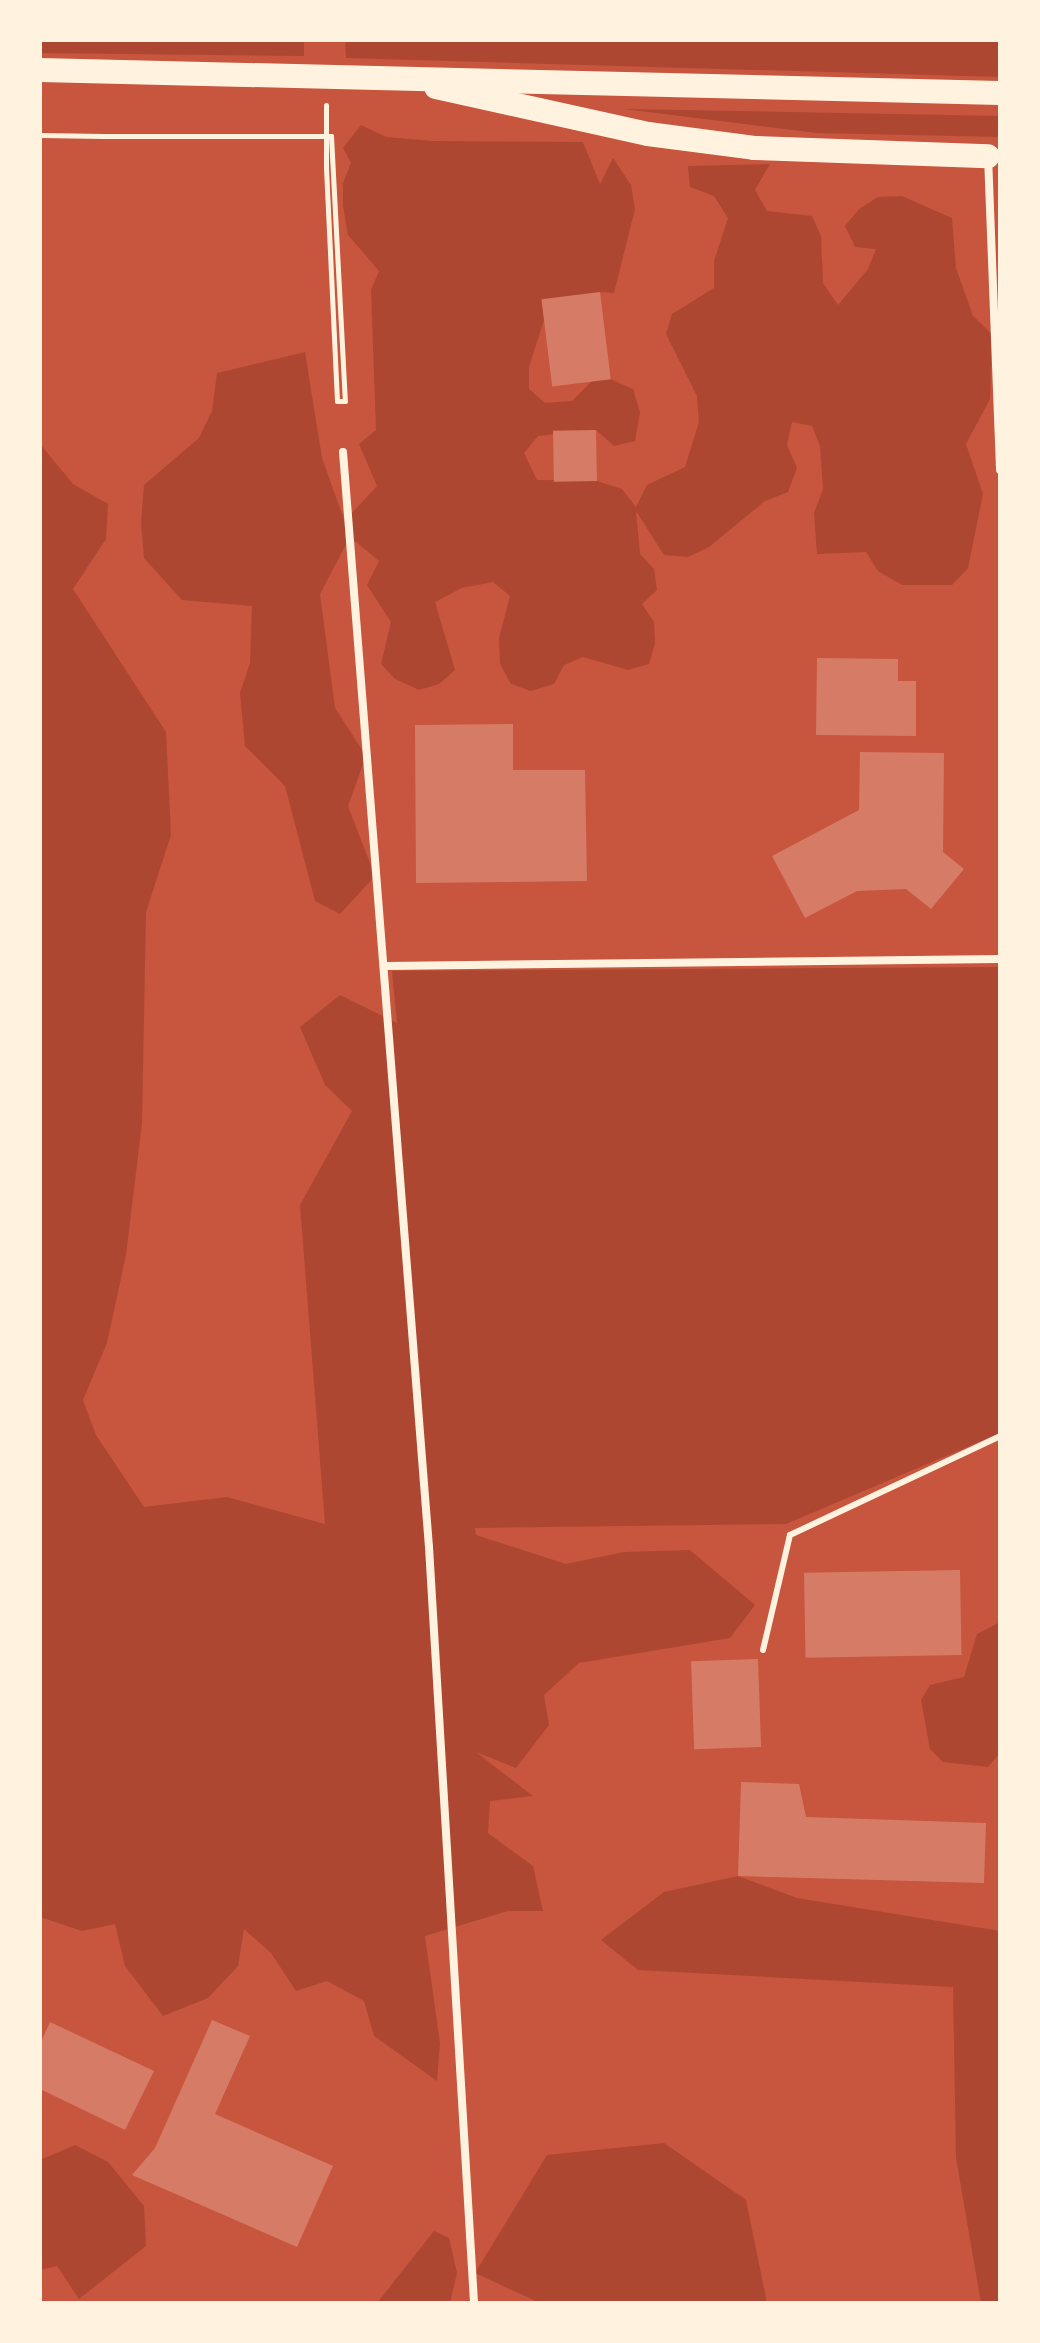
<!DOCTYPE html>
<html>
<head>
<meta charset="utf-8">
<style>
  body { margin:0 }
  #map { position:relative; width:1040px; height:2343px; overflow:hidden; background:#c8553d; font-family:"Roboto Serif",serif }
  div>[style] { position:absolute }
  .green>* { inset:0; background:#ae4732 }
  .building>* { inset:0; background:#d67c66; transform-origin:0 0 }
  .path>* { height:5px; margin:-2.5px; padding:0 2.5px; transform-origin:2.5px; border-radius:2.5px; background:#fff3e0 }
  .service>* { height:6px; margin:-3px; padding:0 3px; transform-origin:3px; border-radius:3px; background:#fff3e0 }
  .minor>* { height:8px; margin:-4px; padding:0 4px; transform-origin:4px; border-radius:4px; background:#fff3e0 }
  .motorway>* { height:24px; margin:-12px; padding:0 12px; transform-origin:12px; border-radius:12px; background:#fff3e0 }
  span { translate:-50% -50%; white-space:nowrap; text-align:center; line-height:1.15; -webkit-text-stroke:8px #fff3e0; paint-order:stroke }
  .frame { position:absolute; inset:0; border:42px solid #fff3e0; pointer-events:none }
</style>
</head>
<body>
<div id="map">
  <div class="green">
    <div style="clip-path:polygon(40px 40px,304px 40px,304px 56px,40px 53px)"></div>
    <div style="clip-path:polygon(345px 40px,1000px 40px,1000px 77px,346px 58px)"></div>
    <div style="clip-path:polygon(624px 109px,1000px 116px,1000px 137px,817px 133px)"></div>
    <div style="clip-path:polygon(361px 125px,386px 137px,433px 141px,583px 142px,600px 184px,613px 158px,631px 185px,635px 209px,614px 293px,600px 292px,544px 320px,529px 367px,529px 389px,545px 403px,572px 401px,592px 381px,610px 379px,633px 389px,640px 412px,635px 441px,614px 446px,596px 430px,538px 436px,524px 453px,537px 480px,597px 481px,622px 489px,636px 507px,647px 485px,685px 467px,699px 422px,697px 396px,666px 334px,672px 314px,714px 288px,714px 261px,728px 218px,714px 196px,690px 187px,688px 166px,770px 164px,755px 190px,767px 211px,812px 216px,821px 236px,823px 283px,838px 305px,868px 269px,876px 249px,855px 247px,845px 226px,859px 209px,878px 197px,902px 196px,952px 218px,956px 268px,973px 316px,992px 334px,990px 399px,966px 444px,983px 494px,968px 568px,952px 585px,902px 585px,878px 571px,866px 552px,817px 554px,814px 513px,823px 489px,820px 446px,812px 426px,792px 422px,787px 445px,797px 468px,788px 492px,765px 501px,709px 547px,688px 557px,664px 555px,636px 511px,640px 554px,654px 569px,657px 590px,642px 604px,654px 622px,655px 643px,649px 664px,628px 670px,583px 657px,564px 665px,554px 684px,531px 691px,511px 684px,500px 664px,499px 638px,510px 596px,493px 582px,462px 588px,435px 602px,455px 670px,439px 684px,419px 690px,395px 679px,381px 664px,391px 622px,367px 585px,379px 561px,350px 537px,320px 594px,335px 708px,366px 756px,348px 806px,375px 876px,340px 914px,315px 901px,285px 786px,245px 746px,240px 693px,250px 663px,252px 606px,182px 600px,144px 558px,141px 523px,144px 485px,199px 438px,212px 411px,217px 373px,305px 352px,322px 458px,349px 534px,351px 514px,377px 486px,359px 444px,376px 430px,371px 290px,379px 271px,348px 235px,343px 206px,343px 183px,351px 163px,343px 148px)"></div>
    <div style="clip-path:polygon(40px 444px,73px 484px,108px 504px,106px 539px,73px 589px,166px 732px,171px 835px,146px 912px,142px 1123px,126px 1255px,107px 1343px,83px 1400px,96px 1435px,144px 1507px,227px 1497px,325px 1524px,300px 1205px,352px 1111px,325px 1085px,300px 1027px,340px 995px,397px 1023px,392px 971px,1000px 967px,1000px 1433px,786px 1524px,475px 1528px,476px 1535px,566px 1564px,624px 1552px,690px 1550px,755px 1605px,730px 1638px,579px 1663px,544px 1695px,549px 1725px,516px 1768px,476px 1752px,533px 1796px,490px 1801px,488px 1833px,533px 1866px,543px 1911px,508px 1911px,425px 1936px,440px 2043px,437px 2081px,374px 2036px,364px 2001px,327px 1981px,296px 1991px,271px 1953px,244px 1929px,238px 1966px,208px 1998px,163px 2016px,125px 1966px,115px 1924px,82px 1931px,40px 1917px)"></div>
    <div style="clip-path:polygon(1000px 1622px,1000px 1753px,988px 1767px,943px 1762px,930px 1749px,921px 1700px,930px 1685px,964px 1677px,977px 1634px)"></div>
    <div style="clip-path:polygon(738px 1876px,797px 1898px,1000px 1931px,1000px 2303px,981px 2303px,956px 2158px,953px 1987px,638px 1970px,601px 1940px,664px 1892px)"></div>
    <div style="clip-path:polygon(664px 2143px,746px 2200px,767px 2303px,540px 2303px,475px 2273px,547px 2155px)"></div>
    <div style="clip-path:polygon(75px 2145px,108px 2162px,144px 2206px,146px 2246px,79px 2299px,57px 2266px,40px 2270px,40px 2160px)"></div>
    <div style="clip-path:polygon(434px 2231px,449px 2238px,457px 2273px,450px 2303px,377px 2303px)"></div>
  </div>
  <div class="building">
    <div style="left:600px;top:292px;width:88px;height:59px;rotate:83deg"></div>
    <div style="left:596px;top:430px;width:51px;height:43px;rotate:89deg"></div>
    <div style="clip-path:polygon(817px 658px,898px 659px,898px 681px,916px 681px,916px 736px,816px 735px)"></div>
    <div style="clip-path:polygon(513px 724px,513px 770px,585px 770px,587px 881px,416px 883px,415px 725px)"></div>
    <div style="clip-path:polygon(860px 752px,944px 753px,943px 852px,964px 869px,931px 909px,906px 889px,857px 891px,805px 918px,772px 856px,859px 810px)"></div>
    <div style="left:960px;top:1570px;width:85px;height:156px;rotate:89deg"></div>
    <div style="left:758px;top:1659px;width:88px;height:67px;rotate:88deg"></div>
    <div style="clip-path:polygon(741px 1782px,799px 1784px,806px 1817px,986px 1823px,984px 1883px,738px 1876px)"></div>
    <div style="clip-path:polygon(212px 2020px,250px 2036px,215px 2114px,333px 2166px,297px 2247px,132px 2175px,155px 2148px)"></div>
    <div style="clip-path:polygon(50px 2022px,154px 2071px,125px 2130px,40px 2089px,40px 2044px)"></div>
  </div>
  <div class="path">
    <div style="left:40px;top:135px;width:64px;rotate:0.9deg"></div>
    <div style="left:104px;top:136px;width:227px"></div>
    <div style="left:331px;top:136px;width:265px;rotate:87deg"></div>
    <div style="left:345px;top:401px;width:8px;rotate:180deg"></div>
    <div style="left:337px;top:401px;width:235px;rotate:-92.7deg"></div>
    <div style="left:326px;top:166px;width:61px;rotate:-90deg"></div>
  </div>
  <div class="service">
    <div style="left:763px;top:1650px;width:118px;rotate:-76.8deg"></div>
    <div style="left:790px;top:1535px;width:232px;rotate:-25.2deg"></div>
  </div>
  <div class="minor">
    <div style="left:1000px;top:156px;width:12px;rotate:180deg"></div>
    <div style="left:988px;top:156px;width:314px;rotate:87.8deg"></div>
    <div style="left:343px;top:452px;width:1098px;rotate:85.51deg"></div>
    <div style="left:429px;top:1547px;width:757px;rotate:86.59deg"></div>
    <div style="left:386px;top:966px;width:614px;rotate:-0.65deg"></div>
  </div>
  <div class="motorway">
    <div style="left:40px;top:70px;width:960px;rotate:1.37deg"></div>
    <div style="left:436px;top:87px;width:217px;rotate:12.5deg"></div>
    <div style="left:648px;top:134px;width:107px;rotate:7.5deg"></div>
    <div style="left:754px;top:148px;width:234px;rotate:2deg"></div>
  </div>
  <div class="frame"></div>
</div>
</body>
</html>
